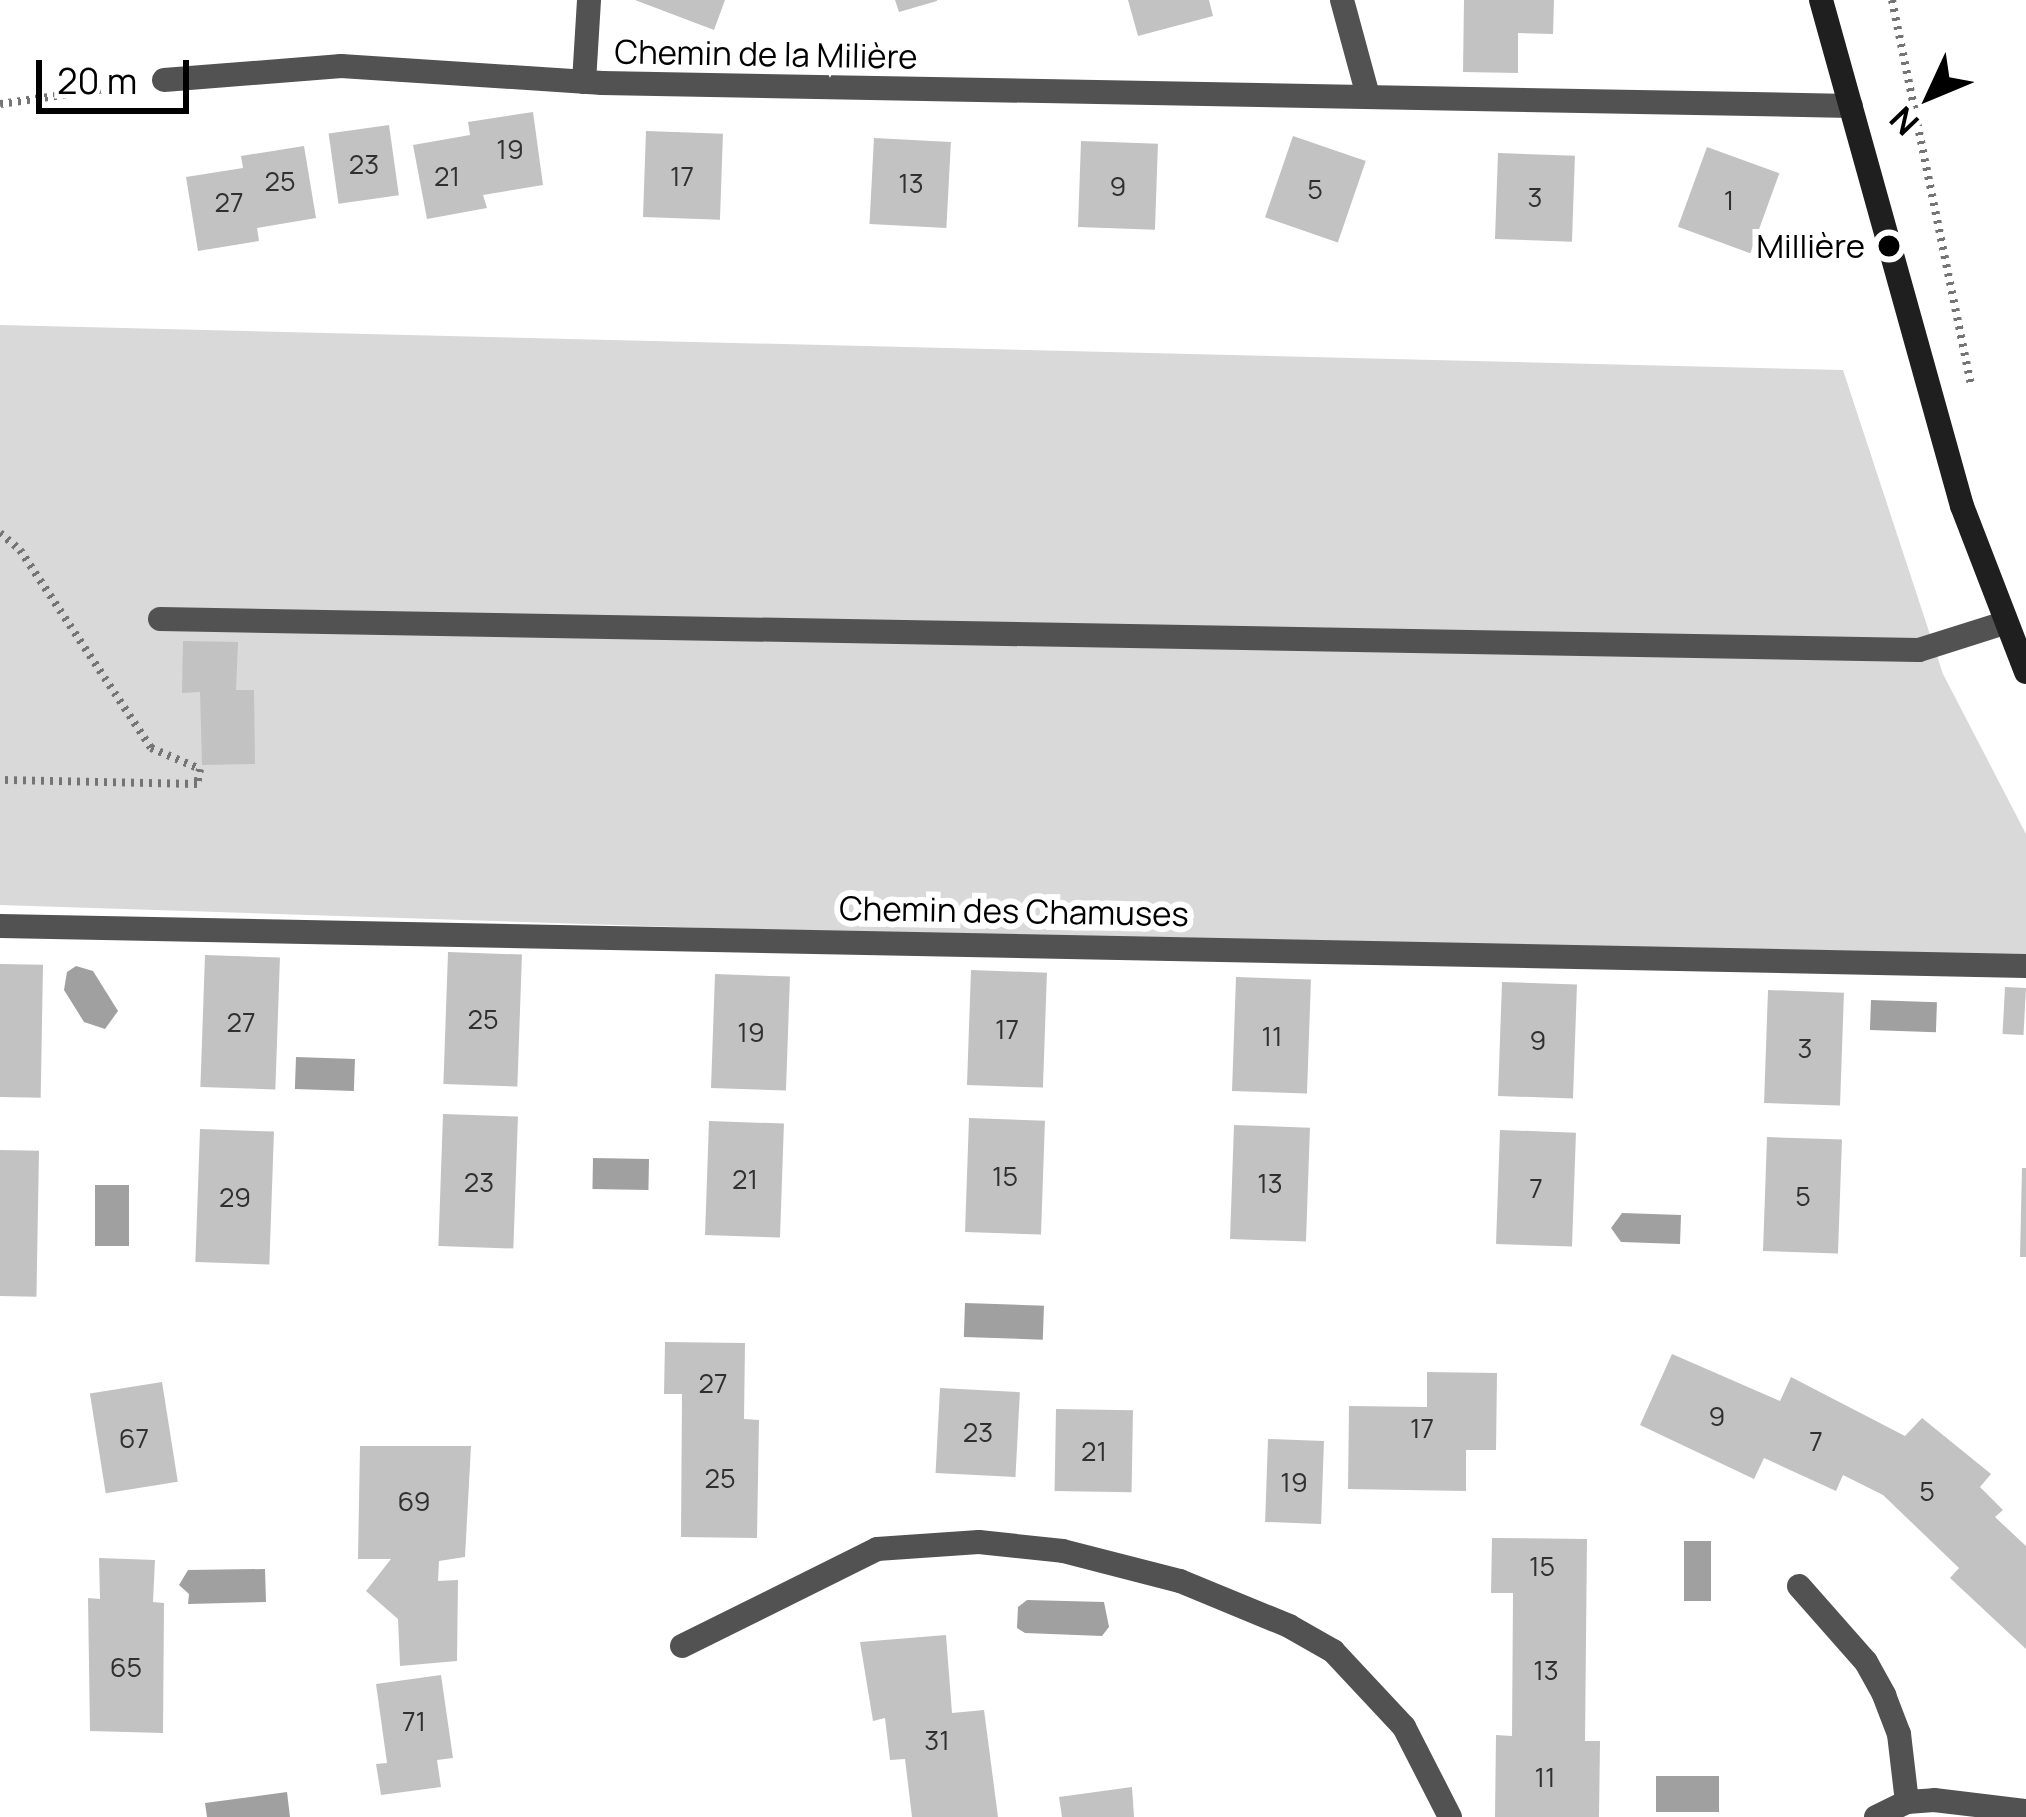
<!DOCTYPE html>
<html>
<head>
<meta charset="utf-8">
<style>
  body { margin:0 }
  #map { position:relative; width:2026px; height:1817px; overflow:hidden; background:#fff; font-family:Manrope,sans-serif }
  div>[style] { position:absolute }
  .green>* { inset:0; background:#d9d9d9 }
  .water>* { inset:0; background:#a0a0a0; transform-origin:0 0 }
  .building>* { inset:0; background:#c2c2c2; transform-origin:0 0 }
  .path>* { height:8px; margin-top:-4px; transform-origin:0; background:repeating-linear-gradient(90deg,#747474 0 3px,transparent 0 9px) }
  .lane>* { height:24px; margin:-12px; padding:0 12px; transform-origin:12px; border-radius:12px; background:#525252 }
  .street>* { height:24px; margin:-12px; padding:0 12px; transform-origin:12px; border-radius:12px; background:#525252 }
  .secondary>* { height:24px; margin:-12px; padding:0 12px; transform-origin:12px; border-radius:12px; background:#1f1f1f }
  .dots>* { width:33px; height:33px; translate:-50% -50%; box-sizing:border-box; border:6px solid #fff; border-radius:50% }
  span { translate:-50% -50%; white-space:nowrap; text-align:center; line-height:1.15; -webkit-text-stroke:12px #fff; paint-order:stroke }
  .number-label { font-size:27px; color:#303030 }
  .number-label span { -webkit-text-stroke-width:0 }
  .street-label { font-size:33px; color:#000 }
  .poi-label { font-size:33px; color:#000 }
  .right { translate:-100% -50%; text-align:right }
  .north { position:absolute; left:1870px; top:36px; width:120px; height:120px; -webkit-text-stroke:9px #fff; paint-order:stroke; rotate:226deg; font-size:33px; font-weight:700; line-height:48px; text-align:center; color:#000 }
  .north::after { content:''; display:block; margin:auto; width:42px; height:54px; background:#000; clip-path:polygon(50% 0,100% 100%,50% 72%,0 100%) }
  .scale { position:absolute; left:36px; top:60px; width:153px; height:54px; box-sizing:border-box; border:6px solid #000; border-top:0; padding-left:15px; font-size:36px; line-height:42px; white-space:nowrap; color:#000; -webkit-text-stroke:9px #fff; paint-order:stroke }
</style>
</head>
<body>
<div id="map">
  <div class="green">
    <div style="clip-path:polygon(0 325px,1843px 370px,1943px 674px,2026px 834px,2026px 964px,1727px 961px,0 905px)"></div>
  </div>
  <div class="water">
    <div style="clip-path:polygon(76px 966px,93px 971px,118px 1011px,105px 1029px,84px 1022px,64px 990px,67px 972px)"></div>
    <div style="left:1871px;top:1000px;width:66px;height:30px;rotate:2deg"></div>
    <div style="left:296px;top:1057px;width:59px;height:32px;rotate:2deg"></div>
    <div style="left:593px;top:1158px;width:56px;height:31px;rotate:1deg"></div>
    <div style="left:95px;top:1185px;width:34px;height:61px"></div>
    <div style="clip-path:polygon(1622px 1213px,1681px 1215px,1680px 1244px,1621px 1242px,1611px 1228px)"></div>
    <div style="left:965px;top:1303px;width:79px;height:34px;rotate:2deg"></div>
    <div style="left:1684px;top:1541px;width:27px;height:60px"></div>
    <div style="clip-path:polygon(265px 1569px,266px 1602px,188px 1604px,189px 1594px,179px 1585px,188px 1570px)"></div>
    <div style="clip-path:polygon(1027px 1600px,1104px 1602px,1109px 1627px,1102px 1636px,1025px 1633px,1017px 1628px,1018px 1607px)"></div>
    <div style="left:1656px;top:1776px;width:63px;height:36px"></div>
    <div style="clip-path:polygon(287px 1792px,290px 1817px,207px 1817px,205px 1803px)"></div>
  </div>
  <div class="building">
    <div style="clip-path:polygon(635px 0,725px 0,714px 30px)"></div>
    <div style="clip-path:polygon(895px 0,937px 0,937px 1px,899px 12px)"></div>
    <div style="clip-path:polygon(1128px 0,1209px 0,1213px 16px,1138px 36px)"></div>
    <div style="clip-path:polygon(1464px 0,1554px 0,1553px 34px,1518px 33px,1518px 73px,1463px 72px)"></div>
    <div style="clip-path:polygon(533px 112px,543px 185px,483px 195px,487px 208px,427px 219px,413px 145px,470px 135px,468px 122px)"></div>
    <div style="left:389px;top:125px;width:71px;height:61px;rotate:82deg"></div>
    <div style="left:646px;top:131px;width:77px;height:86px;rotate:2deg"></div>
    <div style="left:1293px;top:136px;width:77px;height:86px;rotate:19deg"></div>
    <div style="left:874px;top:138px;width:77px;height:86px;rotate:3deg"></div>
    <div style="left:1081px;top:141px;width:77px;height:86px;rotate:2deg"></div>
    <div style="clip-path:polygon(304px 146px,316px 218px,257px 228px,259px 241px,198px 251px,186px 177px,243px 168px,241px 156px)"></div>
    <div style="left:1707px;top:147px;width:77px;height:85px;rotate:20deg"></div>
    <div style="left:1498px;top:153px;width:77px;height:86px;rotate:2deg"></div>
    <div style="clip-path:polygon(183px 641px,238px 642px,236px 690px,254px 690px,255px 764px,202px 765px,200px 692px,182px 693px)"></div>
    <div style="left:448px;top:952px;width:74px;height:132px;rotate:2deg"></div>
    <div style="left:205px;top:955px;width:75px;height:132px;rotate:2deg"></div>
    <div style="left:0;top:964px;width:43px;height:133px;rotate:1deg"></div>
    <div style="left:971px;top:970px;width:76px;height:115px;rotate:2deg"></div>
    <div style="left:715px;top:974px;width:75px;height:114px;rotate:2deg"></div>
    <div style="left:1236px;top:977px;width:75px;height:114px;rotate:2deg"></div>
    <div style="left:1502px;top:982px;width:75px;height:114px;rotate:2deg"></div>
    <div style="left:2005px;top:987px;width:21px;height:47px;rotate:3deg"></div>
    <div style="left:1768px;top:990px;width:76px;height:113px;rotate:2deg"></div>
    <div style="left:443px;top:1114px;width:75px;height:132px;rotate:2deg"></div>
    <div style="left:969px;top:1118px;width:76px;height:114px;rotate:2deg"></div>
    <div style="left:709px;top:1121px;width:75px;height:114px;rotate:2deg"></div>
    <div style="left:1234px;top:1125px;width:76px;height:114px;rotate:2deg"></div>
    <div style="left:200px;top:1129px;width:74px;height:133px;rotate:2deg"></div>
    <div style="left:1500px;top:1130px;width:76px;height:114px;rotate:2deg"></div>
    <div style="left:1767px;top:1137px;width:75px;height:114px;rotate:2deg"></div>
    <div style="left:0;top:1150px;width:39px;height:146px;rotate:1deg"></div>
    <div style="clip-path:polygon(2022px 1168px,2026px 1168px,2026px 1257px,2020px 1257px)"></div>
    <div style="clip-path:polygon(665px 1342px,745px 1343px,744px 1419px,759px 1420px,757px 1538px,681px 1537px,682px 1394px,664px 1394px)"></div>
    <div style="clip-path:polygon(1672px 1354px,1780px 1401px,1791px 1377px,1905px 1436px,1922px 1418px,1991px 1474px,1980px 1487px,2003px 1510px,1995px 1517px,2026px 1546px,2026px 1649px,1950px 1578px,1959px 1568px,1883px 1495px,1843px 1475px,1836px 1491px,1764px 1458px,1754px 1479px,1640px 1425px)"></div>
    <div style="clip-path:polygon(1427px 1372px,1497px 1373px,1496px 1450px,1466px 1450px,1466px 1491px,1348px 1489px,1349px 1406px,1427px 1407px)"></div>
    <div style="left:162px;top:1382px;width:101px;height:73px;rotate:81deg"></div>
    <div style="left:940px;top:1388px;width:80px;height:85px;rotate:3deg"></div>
    <div style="left:1056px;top:1409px;width:77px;height:82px;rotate:1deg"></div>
    <div style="left:1268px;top:1439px;width:56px;height:83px;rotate:2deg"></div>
    <div style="clip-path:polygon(360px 1446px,471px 1446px,465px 1557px,439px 1561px,438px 1581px,458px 1580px,457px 1661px,400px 1666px,398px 1619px,366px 1591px,391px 1559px,358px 1559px)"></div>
    <div style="clip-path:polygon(1492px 1538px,1587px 1539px,1585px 1741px,1600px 1741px,1599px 1817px,1495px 1817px,1496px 1735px,1512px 1736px,1513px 1593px,1491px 1593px)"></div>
    <div style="clip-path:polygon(99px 1558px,155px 1560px,153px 1602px,164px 1603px,163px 1733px,90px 1731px,88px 1598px,100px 1599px)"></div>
    <div style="clip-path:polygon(946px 1635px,952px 1713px,984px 1710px,998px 1817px,912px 1817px,905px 1759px,890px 1760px,885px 1718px,873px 1721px,860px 1642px)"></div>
    <div style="clip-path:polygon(441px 1675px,453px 1758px,437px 1760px,441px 1787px,381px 1795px,376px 1764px,387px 1763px,376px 1684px)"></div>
    <div style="clip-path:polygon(1132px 1787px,1134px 1817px,1062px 1817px,1059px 1797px)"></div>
  </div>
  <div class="path">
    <div style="left:1892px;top:0;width:394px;rotate:78.4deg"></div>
    <div style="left:0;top:104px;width:133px;rotate:-8.2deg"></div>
    <div style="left:0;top:533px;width:26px;rotate:40deg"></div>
    <div style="left:20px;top:550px;width:237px;rotate:56.5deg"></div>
    <div style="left:151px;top:748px;width:53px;rotate:23.2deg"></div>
    <div style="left:200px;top:769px;width:15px;rotate:101deg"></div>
    <div style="left:197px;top:784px;width:197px;rotate:-178.8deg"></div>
  </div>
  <div class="lane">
    <div style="left:160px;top:619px;width:1759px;rotate:1.01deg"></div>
    <div style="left:1919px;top:650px;width:89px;rotate:-17.6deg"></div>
    <div style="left:1799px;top:1586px;width:101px;rotate:48.6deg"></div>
    <div style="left:1866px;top:1662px;width:38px;rotate:61deg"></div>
    <div style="left:1884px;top:1695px;width:42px;rotate:69deg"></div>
    <div style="left:1899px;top:1734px;width:68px;rotate:83.3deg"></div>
  </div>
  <div class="street">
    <div style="left:1342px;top:0;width:99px;rotate:74.8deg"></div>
    <div style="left:164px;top:80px;width:178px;rotate:-4.5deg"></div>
    <div style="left:341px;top:66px;width:262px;rotate:3.7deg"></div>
    <div style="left:602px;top:83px;width:1249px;rotate:1.05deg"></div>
    <div style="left:584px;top:82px;width:82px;rotate:-86.5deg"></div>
    <div style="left:0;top:926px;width:2026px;rotate:1.13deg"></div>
    <div style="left:682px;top:1646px;width:218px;rotate:-26.4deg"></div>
    <div style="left:877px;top:1549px;width:102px;rotate:-3.9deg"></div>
    <div style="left:979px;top:1542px;width:84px;rotate:6.1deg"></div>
    <div style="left:1063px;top:1551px;width:121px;rotate:14.4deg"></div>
    <div style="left:1180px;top:1581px;width:118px;rotate:22.4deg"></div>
    <div style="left:1289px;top:1626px;width:51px;rotate:29.6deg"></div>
    <div style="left:1333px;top:1651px;width:104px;rotate:46.9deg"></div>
    <div style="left:1404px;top:1727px;width:101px;rotate:62.9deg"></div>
    <div style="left:1876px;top:1817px;width:34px;rotate:-26deg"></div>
    <div style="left:1907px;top:1802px;width:27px;rotate:-4deg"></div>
    <div style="left:1934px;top:1800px;width:93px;rotate:6.8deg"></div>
  </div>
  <div class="secondary">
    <div style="left:1821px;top:0;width:525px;rotate:74.43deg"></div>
    <div style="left:1962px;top:506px;width:178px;rotate:68.9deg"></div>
  </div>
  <div class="dots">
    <div style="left:1889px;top:246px;background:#000"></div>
  </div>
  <div class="number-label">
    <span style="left:510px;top:149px">19</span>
    <span style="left:364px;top:164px">23</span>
    <span style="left:447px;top:176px">21</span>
    <span style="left:682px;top:176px">17</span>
    <span style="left:280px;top:181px">25</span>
    <span style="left:911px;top:183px">13</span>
    <span style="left:1118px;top:186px">9</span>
    <span style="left:1315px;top:189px">5</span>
    <span style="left:1535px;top:197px">3</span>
    <span style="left:1729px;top:200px">1</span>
    <span style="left:229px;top:202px">27</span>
    <span style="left:483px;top:1019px">25</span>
    <span style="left:241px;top:1022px">27</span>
    <span style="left:1007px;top:1029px">17</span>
    <span style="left:751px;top:1032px">19</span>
    <span style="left:1272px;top:1036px">11</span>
    <span style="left:1538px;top:1040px">9</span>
    <span style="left:1805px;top:1048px">3</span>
    <span style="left:1005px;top:1176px">15</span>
    <span style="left:745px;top:1179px">21</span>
    <span style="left:479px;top:1182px">23</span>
    <span style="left:1270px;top:1183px">13</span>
    <span style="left:1536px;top:1188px">7</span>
    <span style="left:1803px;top:1196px">5</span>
    <span style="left:235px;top:1197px">29</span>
    <span style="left:713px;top:1383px">27</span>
    <span style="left:1717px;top:1416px">9</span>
    <span style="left:1422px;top:1428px">17</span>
    <span style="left:978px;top:1432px">23</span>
    <span style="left:134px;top:1438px">67</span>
    <span style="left:1816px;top:1441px">7</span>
    <span style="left:1094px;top:1451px">21</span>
    <span style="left:720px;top:1478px">25</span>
    <span style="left:1294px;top:1482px">19</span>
    <span style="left:1927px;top:1491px">5</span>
    <span style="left:414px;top:1501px">69</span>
    <span style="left:1542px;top:1566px">15</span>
    <span style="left:126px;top:1667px">65</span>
    <span style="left:1546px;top:1670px">13</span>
    <span style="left:414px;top:1721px">71</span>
    <span style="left:937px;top:1740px">31</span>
    <span style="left:1545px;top:1777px">11</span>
  </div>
  <div class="street-label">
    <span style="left:766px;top:54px;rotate:1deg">Chemin de la Milière</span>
    <span style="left:1014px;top:911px;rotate:1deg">Chemin des Chamuses</span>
  </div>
  <div class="poi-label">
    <span class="right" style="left:1865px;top:246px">Millière</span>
  </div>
  <div class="north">N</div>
  <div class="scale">20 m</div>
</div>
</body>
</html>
